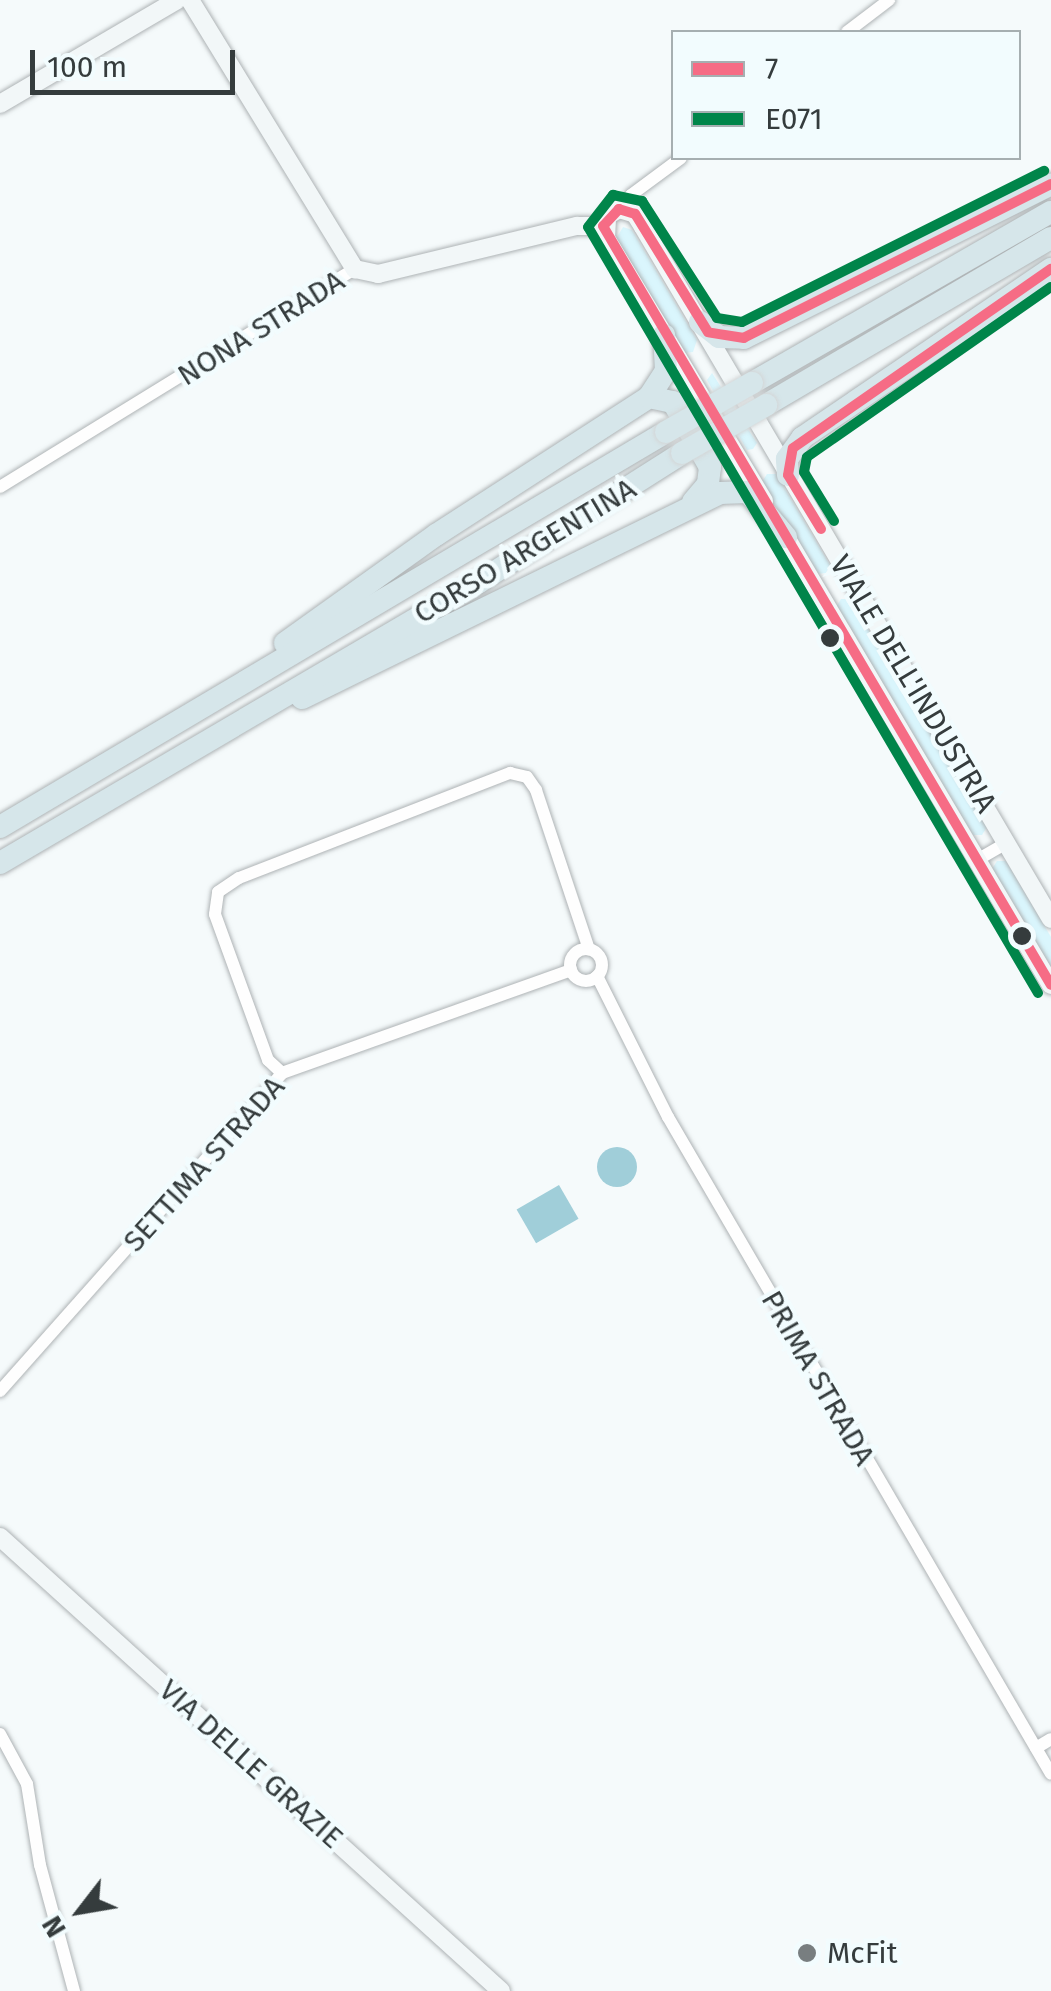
<!DOCTYPE html>
<html>
<head>
<meta charset="utf-8">
<style>
  body { margin:0 }
  #map { position:relative; width:1051px; height:1991px; overflow:hidden; background:#f5fafb; font-family:"Fira Sans",sans-serif }
  div>[style] { position:absolute }
  .green>* { inset:0; background:#daf6fd }
  .water>* { inset:0; background:#a0ced9; transform-origin:0 0 }
  .round { border-radius:50% }
  .roads { filter:drop-shadow(0 0 2px #aeb3b5) drop-shadow(0 0 2px #aeb3b5) }
  .street>* { height:12px; margin:-6px; padding:0 6px; transform-origin:6px; border-radius:6px; background:#fefefe }
  .street>.ring { margin:-6px; padding:0; box-sizing:content-box; background:none; border:12px solid #fefefe; border-radius:50% }
  .secondary>* { height:18px; margin:-9px; padding:0 9px; transform-origin:9px; border-radius:9px; background:#f2f7f8 }
  .highway>* { height:22px; margin:-11px; padding:0 11px; transform-origin:11px; border-radius:11px; background:#d6e6ea }
  .bridges { filter:drop-shadow(0 0 2px #d3d6d7) drop-shadow(0 0 2px #d3d6d7) }
  .highway-bridge>* { height:22px; margin:-11px; padding:0 11px; transform-origin:11px; border-radius:11px; background:#d6e6ea }
  .bus-1>* { height:10px; margin:-5px; padding:0 5px; transform-origin:5px; border-radius:5px; background:#f66c85 }
  .bus-2>* { height:10px; margin:-5px; padding:0 5px; transform-origin:5px; border-radius:5px; background:#00854a }
  .dots>* { width:28px; height:28px; translate:-50% -50%; box-sizing:border-box; border:5px solid #f2fcfe; border-radius:50% }
  span { translate:-50% -50%; white-space:nowrap; text-align:center; line-height:1.15; -webkit-text-stroke:9px #f2fcfe; paint-order:stroke }
  .street-label { font-size:30px; color:#353c3d }
  .poi-label { font-size:30px; color:#353c3d }
  .left { translate:0 -50%; text-align:left }
  .legend { position:absolute; left:671px; top:30px; width:350px; height:130px; box-sizing:border-box; background:#f2fcfe; border:2px solid #a6afb1; margin:0; padding:12px 18px; list-style:none; font-size:30px; color:#353c3d }
  .legend li { display:flex; align-items:center; gap:20px; height:50px }
  .legend b { width:50px; border:2px solid #a6afb1 }
  .north { position:absolute; left:30px; top:1861px; width:100px; height:100px; -webkit-text-stroke:8px #f2fcfe; paint-order:stroke; rotate:239deg; font-size:28px; font-weight:700; line-height:40px; text-align:center; color:#353c3d }
  .north::after { content:''; display:block; margin:auto; width:35px; height:45px; background:#353c3d; clip-path:polygon(50% 0,100% 100%,50% 72%,0 100%) }
  .scale { position:absolute; left:30px; top:50px; width:205px; height:45px; box-sizing:border-box; border:5px solid #353c3d; border-top:0; padding-left:12px; font-size:30px; line-height:35px; white-space:nowrap; color:#353c3d; -webkit-text-stroke:8px #f2fcfe; paint-order:stroke }
</style>
</head>
<body>
<div id="map">
  <div class="green">
    <div style="clip-path:polygon(623px 227px,632px 230px,697px 340px,693px 352px,685px 353px,616px 239px)"></div>
    <div style="clip-path:polygon(712px 373px,757px 443px,753px 449px,747px 450px,707px 380px)"></div>
    <div style="clip-path:polygon(767px 474px,776px 474px,830px 565px,826px 573px,816px 574px,762px 482px)"></div>
    <div style="clip-path:polygon(841px 599px,850px 599px,987px 827px,982px 835px,973px 835px,836px 607px)"></div>
    <div style="clip-path:polygon(997px 861px,1006px 861px,1051px 937px,1051px 969px,992px 869px)"></div>
  </div>
  <div class="water">
    <div class="round" style="left:597px;top:1147px;width:40px;height:40px"></div>
    <div style="left:559px;top:1185px;width:39px;height:49px;rotate:60deg"></div>
  </div>
  <div class="roads">
    <div class="street">
      <div style="left:847px;top:32px;width:53px;rotate:-37.3deg"></div>
      <div style="left:629px;top:210px;width:15px;rotate:-82deg"></div>
      <div style="left:631px;top:195px;width:62px;rotate:-36.5deg"></div>
      <div style="left:0;top:487px;width:417px;rotate:-31.6deg"></div>
      <div style="left:977px;top:860px;width:34px;rotate:-30deg"></div>
      <div class="ring" style="left:570px;top:949px;width:20px;height:20px"></div>
      <div style="left:597px;top:976px;width:158px;rotate:63.3deg"></div>
      <div style="left:668px;top:1117px;width:760px;rotate:59.76deg"></div>
      <div style="left:282px;top:1073px;width:19px;rotate:-137deg"></div>
      <div style="left:268px;top:1060px;width:155px;rotate:-110deg"></div>
      <div style="left:215px;top:914px;width:22px;rotate:-82deg"></div>
      <div style="left:218px;top:892px;width:25px;rotate:-34deg"></div>
      <div style="left:239px;top:878px;width:291px;rotate:-21.2deg"></div>
      <div style="left:510px;top:773px;width:17px;rotate:13deg"></div>
      <div style="left:527px;top:777px;width:16px;rotate:55deg"></div>
      <div style="left:536px;top:790px;width:168px;rotate:71.6deg"></div>
      <div style="left:0;top:1391px;width:425px;rotate:-48.4deg"></div>
      <div style="left:282px;top:1073px;width:307px;rotate:-19.6deg"></div>
      <div style="left:0;top:1734px;width:57px;rotate:61.6deg"></div>
      <div style="left:27px;top:1784px;width:82px;rotate:80.9deg"></div>
      <div style="left:40px;top:1865px;width:131px;rotate:74.9deg"></div>
      <div style="left:1036px;top:1748px;width:17px;rotate:-31deg"></div>
    </div>
    <div class="secondary">
      <div style="left:190px;top:0;width:316px;rotate:58.5deg"></div>
      <div style="left:355px;top:269px;width:24px;rotate:12deg"></div>
      <div style="left:378px;top:274px;width:205px;rotate:-13.6deg"></div>
      <div style="left:577px;top:226px;width:26px"></div>
      <div style="left:0;top:104px;width:205px;rotate:-30.4deg"></div>
      <div style="left:764px;top:501px;width:307px;rotate:-121deg"></div>
      <div style="left:606px;top:238px;width:22px;rotate:-87deg"></div>
      <div style="left:607px;top:216px;width:14px;rotate:-30deg"></div>
      <div style="left:619px;top:209px;width:17px;rotate:17deg"></div>
      <div style="left:635px;top:214px;width:15px;rotate:58deg"></div>
      <div style="left:643px;top:227px;width:803px;rotate:59.48deg"></div>
      <div style="left:780px;top:527px;width:532px;rotate:59.39deg"></div>
      <div style="left:0;top:1537px;width:676px;rotate:42.18deg"></div>
    </div>
    <div class="highway">
      <div style="left:700px;top:322px;width:24px;rotate:38deg"></div>
      <div style="left:719px;top:337px;width:25px;rotate:2deg"></div>
      <div style="left:744px;top:338px;width:343px;rotate:-26.6deg"></div>
      <div style="left:752px;top:383px;width:344px;rotate:-29.8deg"></div>
      <div style="left:649px;top:397px;width:25px;rotate:12deg"></div>
      <div style="left:673px;top:402px;width:75px;rotate:60.4deg"></div>
      <div style="left:710px;top:467px;width:17px;rotate:97deg"></div>
      <div style="left:708px;top:484px;width:23px;rotate:130deg"></div>
      <div style="left:766px;top:405px;width:330px;rotate:-30.4deg"></div>
      <div style="left:788px;top:475px;width:16px;rotate:-94deg"></div>
      <div style="left:787px;top:459px;width:26px;rotate:-54deg"></div>
      <div style="left:802px;top:438px;width:301px;rotate:-34.2deg"></div>
      <div style="left:285px;top:643px;width:186px;rotate:-35.6deg"></div>
      <div style="left:436px;top:535px;width:254px;rotate:-32.9deg"></div>
      <div style="left:649px;top:397px;width:31px;rotate:-57deg"></div>
      <div style="left:666px;top:371px;width:36px;rotate:-93deg"></div>
      <div style="left:302px;top:698px;width:466px;rotate:-26.1deg"></div>
      <div style="left:720px;top:493px;width:28px;rotate:-2deg"></div>
      <div style="left:748px;top:492px;width:59px;rotate:49.8deg"></div>
      <div style="left:0;top:827px;width:774px;rotate:-30.67deg"></div>
      <div style="left:0;top:863px;width:555px;rotate:-30.4deg"></div>
      <div style="left:479px;top:582px;width:241px;rotate:-32.4deg"></div>
    </div>
  </div>
  <div class="bridges">
    <div class="highway-bridge">
      <div style="left:666px;top:432px;width:99px;rotate:-29.7deg"></div>
      <div style="left:682px;top:453px;width:97px;rotate:-29.7deg"></div>
    </div>
  </div>
  <div class="bus-1">
    <div style="left:1051px;top:184px;width:343px;rotate:153.4deg"></div>
    <div style="left:744px;top:338px;width:36px;rotate:-171deg"></div>
    <div style="left:708px;top:332px;width:139px;rotate:-121.7deg"></div>
    <div style="left:635px;top:214px;width:17px;rotate:-163deg"></div>
    <div style="left:619px;top:209px;width:23px;rotate:133deg"></div>
    <div style="left:603px;top:226px;width:881px;rotate:59.45deg"></div>
    <div style="left:821px;top:529px;width:63px;rotate:-121.4deg"></div>
    <div style="left:788px;top:475px;width:27px;rotate:-80deg"></div>
    <div style="left:793px;top:448px;width:314px;rotate:-34.8deg"></div>
  </div>
  <div class="bus-2">
    <div style="left:834px;top:521px;width:57px;rotate:-121.5deg"></div>
    <div style="left:804px;top:472px;width:15px;rotate:-79deg"></div>
    <div style="left:807px;top:457px;width:297px;rotate:-34.9deg"></div>
    <div style="left:1038px;top:993px;width:888px;rotate:-120.43deg"></div>
    <div style="left:588px;top:227px;width:41px;rotate:-52deg"></div>
    <div style="left:613px;top:195px;width:30px;rotate:12deg"></div>
    <div style="left:642px;top:201px;width:139px;rotate:57.3deg"></div>
    <div style="left:717px;top:318px;width:25px;rotate:9deg"></div>
    <div style="left:742px;top:322px;width:338px;rotate:-26.6deg"></div>
  </div>
  <div class="dots">
    <div style="left:830px;top:638px;background:#353c3d"></div>
    <div style="left:1022px;top:936px;background:#353c3d"></div>
    <div style="left:807px;top:1953px;background:#787e80"></div>
  </div>
  <div class="street-label">
    <span style="left:261px;top:328px;rotate:-32deg">NONA STRADA</span>
    <span style="left:525px;top:551px;rotate:-31deg">CORSO ARGENTINA</span>
    <span style="left:913px;top:684px;rotate:59deg">VIALE DELL'INDUSTRIA</span>
    <span style="left:204px;top:1164px;rotate:-48deg">SETTIMA STRADA</span>
    <span style="left:818px;top:1378px;rotate:60deg">PRIMA STRADA</span>
    <span style="left:251px;top:1764px;rotate:42deg">VIA DELLE GRAZIE</span>
  </div>
  <div class="poi-label">
    <span class="left" style="left:827px;top:1953px">McFit</span>
  </div>
  <ul class="legend">
  <li><b style="height:12px;background:#f66c85"></b>7</li>
  <li><b style="height:12px;background:#00854a"></b>E071</li>
  </ul>
  <div class="north">N</div>
  <div class="scale">100 m</div>
</div>
</body>
</html>
